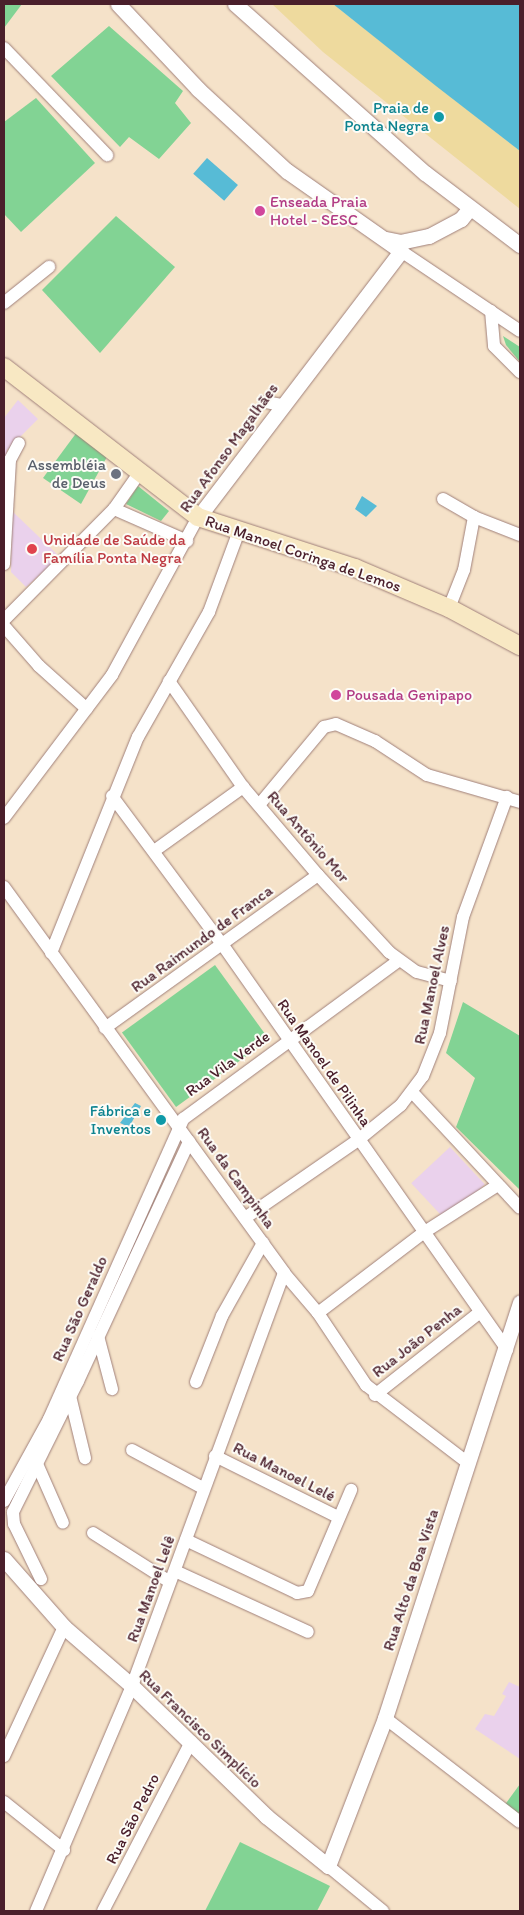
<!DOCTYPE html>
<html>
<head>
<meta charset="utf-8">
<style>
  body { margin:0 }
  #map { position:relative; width:524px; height:1915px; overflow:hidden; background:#f5e2c9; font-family:Itim,sans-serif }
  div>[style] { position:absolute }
  .built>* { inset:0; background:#ead1ec; transform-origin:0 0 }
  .green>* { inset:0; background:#82d394; transform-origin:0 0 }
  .sand>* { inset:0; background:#eeda9e }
  .water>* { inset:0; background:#57bbd6; transform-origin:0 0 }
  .roads { filter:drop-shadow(0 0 1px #a0807a) drop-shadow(0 0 1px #a0807a) }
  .minor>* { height:12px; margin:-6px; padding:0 6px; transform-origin:6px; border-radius:6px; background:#fff }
  .tertiary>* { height:15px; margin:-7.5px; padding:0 7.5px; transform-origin:7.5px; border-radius:7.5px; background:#fff }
  .secondary>* { height:18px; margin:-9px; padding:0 9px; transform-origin:9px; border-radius:9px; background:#f8e8c3 }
  .dots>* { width:14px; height:14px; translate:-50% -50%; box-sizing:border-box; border:2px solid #fdfcf7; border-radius:50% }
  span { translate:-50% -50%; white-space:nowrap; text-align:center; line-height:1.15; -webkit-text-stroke:4px #fdfcf7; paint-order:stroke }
  .culture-label { font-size:16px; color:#0d838f }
  .right { translate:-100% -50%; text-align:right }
  .hotel-label { font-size:16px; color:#b23c85 }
  .left { translate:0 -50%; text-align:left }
  .street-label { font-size:16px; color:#4a1f2b }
  .worship-label { font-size:16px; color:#5b616d }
  .health-label { font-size:16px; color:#be3a42 }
  .frame { position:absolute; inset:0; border:5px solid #4a1f2b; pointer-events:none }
</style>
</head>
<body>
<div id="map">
  <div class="built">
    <div style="clip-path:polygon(18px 400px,38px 419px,7px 450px,4px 496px,4px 418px)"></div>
    <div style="clip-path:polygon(12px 511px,60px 557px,26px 587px,11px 572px)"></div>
    <div style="left:450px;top:1147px;width:51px;height:53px;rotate:47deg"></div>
    <div style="clip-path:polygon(509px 1682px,520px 1687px,520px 1759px,475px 1729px,485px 1714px,494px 1716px,506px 1696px,502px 1694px)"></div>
  </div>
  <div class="green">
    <div style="clip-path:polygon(4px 4px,22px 4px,4px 28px)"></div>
    <div style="clip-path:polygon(109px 26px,183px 91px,175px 103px,191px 123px,159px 159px,129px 137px,120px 147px,51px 76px)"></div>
    <div style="clip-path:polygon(36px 98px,95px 163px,21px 232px,4px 214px,4px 122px)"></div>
    <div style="clip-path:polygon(116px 216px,175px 267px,100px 353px,42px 290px)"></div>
    <div style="clip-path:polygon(503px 336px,520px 347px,520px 362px,506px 345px)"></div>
    <div style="clip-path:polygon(77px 432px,108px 455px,81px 504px,43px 478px)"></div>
    <div style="clip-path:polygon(138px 486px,169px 511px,161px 521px,126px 504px)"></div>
    <div style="left:215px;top:965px;width:92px;height:115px;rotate:54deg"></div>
    <div style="clip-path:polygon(463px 1002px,520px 1036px,520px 1190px,456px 1127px,475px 1078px,446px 1053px)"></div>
    <div style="clip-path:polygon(520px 1784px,520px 1818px,504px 1806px)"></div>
    <div style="clip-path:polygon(240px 1842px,330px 1886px,317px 1911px,205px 1911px)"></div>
  </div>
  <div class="sand">
    <div style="clip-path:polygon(272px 4px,333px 4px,520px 151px,520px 209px,323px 52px)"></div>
  </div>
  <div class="water">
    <div style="clip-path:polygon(333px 4px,520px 4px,520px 151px,436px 86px)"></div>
    <div style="left:207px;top:158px;width:41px;height:21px;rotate:41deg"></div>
    <div style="clip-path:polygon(362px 496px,377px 506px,366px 517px,355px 509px)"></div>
    <div style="clip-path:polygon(135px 1103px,141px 1106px,129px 1127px,120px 1123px)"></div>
  </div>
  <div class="roads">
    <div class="minor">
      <div style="left:4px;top:48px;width:149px;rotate:46.1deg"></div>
      <div style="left:401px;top:251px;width:143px;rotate:33.9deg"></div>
      <div style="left:4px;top:303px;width:58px;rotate:-38.7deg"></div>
      <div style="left:491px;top:311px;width:35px;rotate:85deg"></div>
      <div style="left:494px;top:346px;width:37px;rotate:45deg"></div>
      <div style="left:266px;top:402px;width:15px;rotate:11deg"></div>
      <div style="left:443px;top:499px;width:36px;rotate:30deg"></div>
      <div style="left:474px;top:517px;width:49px;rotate:21.4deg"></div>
      <div style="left:114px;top:509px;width:80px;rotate:23.7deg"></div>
      <div style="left:4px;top:564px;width:104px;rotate:-86.7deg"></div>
      <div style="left:10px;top:460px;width:19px;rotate:-62deg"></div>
      <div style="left:449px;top:608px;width:41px;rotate:-68.5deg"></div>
      <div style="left:464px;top:570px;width:54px;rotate:-79.3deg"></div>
      <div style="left:4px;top:620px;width:156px;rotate:-45.3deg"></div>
      <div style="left:114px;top:509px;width:45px;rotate:-54.9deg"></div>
      <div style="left:4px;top:626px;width:53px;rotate:48.8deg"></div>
      <div style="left:39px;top:666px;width:64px;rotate:41.9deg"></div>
      <div style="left:169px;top:681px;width:129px;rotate:55.1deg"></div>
      <div style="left:243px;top:787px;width:116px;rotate:49.6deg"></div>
      <div style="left:318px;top:875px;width:105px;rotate:47.3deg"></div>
      <div style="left:389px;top:952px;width:34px;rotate:36deg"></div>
      <div style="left:417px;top:972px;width:35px;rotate:15deg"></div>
      <div style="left:112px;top:796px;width:184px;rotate:53.4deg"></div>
      <div style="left:222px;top:944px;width:496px;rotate:54.9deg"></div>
      <div style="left:259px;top:805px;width:102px;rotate:-50.2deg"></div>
      <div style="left:324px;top:727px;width:12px;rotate:-14deg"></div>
      <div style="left:336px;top:724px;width:43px;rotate:23.6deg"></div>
      <div style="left:375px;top:741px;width:62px;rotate:33.2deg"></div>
      <div style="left:427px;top:775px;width:97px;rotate:16.2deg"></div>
      <div style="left:4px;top:818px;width:179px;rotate:-52.9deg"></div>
      <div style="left:112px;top:675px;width:180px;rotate:-61.4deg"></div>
      <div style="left:154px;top:851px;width:110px;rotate:-35.7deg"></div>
      <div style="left:4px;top:887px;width:477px;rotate:54deg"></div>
      <div style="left:284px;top:1273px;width:52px;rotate:49.6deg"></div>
      <div style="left:318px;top:1313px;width:87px;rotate:56.3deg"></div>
      <div style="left:366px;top:1385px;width:128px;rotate:37.4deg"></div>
      <div style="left:51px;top:953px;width:233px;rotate:-68.1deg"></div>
      <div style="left:138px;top:737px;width:144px;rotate:-60.4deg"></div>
      <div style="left:209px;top:612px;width:86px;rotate:-69.7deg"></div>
      <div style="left:105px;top:1028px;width:262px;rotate:-35.7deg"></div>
      <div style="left:412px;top:1092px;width:158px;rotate:47deg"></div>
      <div style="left:245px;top:1218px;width:137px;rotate:-34.6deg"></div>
      <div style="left:358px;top:1140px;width:55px;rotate:-39.1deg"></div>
      <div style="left:401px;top:1105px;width:36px;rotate:-53deg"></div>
      <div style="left:423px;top:1076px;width:46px;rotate:-68.4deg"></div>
      <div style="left:440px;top:1033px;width:118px;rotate:-78.8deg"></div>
      <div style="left:463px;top:917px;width:128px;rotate:-69.9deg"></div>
      <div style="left:318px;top:1313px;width:132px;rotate:-37.3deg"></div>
      <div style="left:423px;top:1233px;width:89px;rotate:-32.6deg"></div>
      <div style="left:98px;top:1336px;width:55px;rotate:75.2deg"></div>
      <div style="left:196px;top:1382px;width:71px;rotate:-68.5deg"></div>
      <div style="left:222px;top:1316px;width:84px;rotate:-60.7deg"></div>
      <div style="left:375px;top:1395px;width:132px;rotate:-38.3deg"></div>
      <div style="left:70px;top:1396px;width:64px;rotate:76.4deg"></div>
      <div style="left:132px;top:1450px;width:81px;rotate:28.2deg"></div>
      <div style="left:215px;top:1456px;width:137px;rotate:26.4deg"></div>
      <div style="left:37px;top:1464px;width:64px;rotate:66.2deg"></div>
      <div style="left:4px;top:1501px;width:94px;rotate:-61.2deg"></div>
      <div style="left:49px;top:1419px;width:329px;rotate:-65.9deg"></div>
      <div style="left:183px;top:1119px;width:267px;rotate:-36.3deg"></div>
      <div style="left:93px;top:1533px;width:91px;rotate:32.5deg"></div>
      <div style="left:186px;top:1540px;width:123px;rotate:25.5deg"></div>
      <div style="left:297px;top:1593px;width:11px;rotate:-10deg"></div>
      <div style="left:308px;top:1591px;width:110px;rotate:-66.9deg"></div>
      <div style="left:175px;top:1571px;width:146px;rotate:24.6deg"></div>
      <div style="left:41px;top:1579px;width:61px;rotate:-116.1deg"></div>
      <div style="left:14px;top:1524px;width:12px;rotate:-95deg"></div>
      <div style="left:13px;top:1512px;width:146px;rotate:-63.6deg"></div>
      <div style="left:78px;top:1381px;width:264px;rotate:-65.1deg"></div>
      <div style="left:385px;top:1718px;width:170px;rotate:37.6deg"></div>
      <div style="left:4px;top:1756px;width:142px;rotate:-65.1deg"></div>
      <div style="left:4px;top:1802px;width:77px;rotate:38.7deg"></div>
      <div style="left:328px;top:1866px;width:71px;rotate:39.3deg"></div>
      <div style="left:36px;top:1911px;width:245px;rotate:-66.9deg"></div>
      <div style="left:132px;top:1686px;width:440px;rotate:-69.8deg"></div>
      <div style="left:103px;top:1911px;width:191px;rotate:-62.5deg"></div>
    </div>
    <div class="tertiary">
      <div style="left:118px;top:4px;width:117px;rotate:46.7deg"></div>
      <div style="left:198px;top:89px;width:121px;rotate:42.7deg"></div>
      <div style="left:287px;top:171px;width:139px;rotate:35.1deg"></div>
      <div style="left:401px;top:251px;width:335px;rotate:127.3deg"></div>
      <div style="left:235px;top:4px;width:254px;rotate:41.7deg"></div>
      <div style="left:425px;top:173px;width:119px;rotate:37.2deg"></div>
      <div style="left:386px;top:239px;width:14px;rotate:12deg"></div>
      <div style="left:400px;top:242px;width:30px;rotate:-12deg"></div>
      <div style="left:429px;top:236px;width:36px;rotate:-28deg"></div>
      <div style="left:461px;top:219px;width:13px;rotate:-51deg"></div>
      <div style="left:4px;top:1559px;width:91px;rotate:48.6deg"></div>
      <div style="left:64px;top:1627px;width:90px;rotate:40.9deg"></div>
      <div style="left:132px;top:1686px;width:187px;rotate:44.1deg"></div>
      <div style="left:266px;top:1816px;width:80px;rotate:38.9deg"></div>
      <div style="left:328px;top:1866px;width:159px;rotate:-68.9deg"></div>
      <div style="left:385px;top:1718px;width:437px;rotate:-72deg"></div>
    </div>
    <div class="secondary">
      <div style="left:4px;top:367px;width:245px;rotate:37.7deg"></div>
      <div style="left:198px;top:517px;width:165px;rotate:18deg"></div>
      <div style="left:355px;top:568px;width:102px;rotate:23.1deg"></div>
      <div style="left:449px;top:608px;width:81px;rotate:28.2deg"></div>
    </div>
  </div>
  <div class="dots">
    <div style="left:439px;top:117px;background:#0f9aa8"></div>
    <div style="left:260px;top:211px;background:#d1479c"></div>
    <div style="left:116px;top:474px;background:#6b7280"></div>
    <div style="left:32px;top:549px;background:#e0444e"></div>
    <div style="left:336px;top:695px;background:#d1479c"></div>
    <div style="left:161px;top:1120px;background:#0f9aa8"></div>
  </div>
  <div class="culture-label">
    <span class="right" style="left:429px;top:117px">Praia de<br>Ponta Negra</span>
    <span class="right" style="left:151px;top:1120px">Fábrica e<br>Inventos</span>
  </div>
  <div class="hotel-label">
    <span class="left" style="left:270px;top:211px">Enseada Praia<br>Hotel - SESC</span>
    <span class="left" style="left:346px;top:695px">Pousada Genipapo</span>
  </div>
  <div class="street-label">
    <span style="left:229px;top:448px;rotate:-54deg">Rua Afonso Magalhães</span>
    <span style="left:303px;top:554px;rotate:19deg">Rua Manoel Coringa de Lemos</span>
    <span style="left:308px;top:837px;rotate:49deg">Rua Antônio Mor</span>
    <span style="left:202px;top:939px;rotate:-36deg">Rua Raimundo de Franca</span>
    <span style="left:432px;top:985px;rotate:-78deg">Rua Manoel Alves</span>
    <span style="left:324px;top:1063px;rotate:55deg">Rua Manoel de Pilinha</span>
    <span style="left:228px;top:1064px;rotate:-36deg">Rua Vila Verde</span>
    <span style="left:236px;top:1178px;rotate:54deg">Rua da Campinha</span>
    <span style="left:80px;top:1309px;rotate:-66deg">Rua São Geraldo</span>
    <span style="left:417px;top:1341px;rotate:-38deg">Rua João Penha</span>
    <span style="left:284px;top:1472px;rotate:27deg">Rua Manoel Lelé</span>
    <span style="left:411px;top:1580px;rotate:-72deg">Rua Alto da Boa Vista</span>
    <span style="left:151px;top:1589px;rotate:-70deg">Rua Manoel Lelê</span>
    <span style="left:200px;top:1729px;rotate:44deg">Rua Francisco Simplício</span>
    <span style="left:133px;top:1819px;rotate:-63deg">Rua São Pedro</span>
  </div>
  <div class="worship-label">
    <span class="right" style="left:106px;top:474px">Assembléia<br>de Deus</span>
  </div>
  <div class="health-label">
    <span class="left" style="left:43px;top:549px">Unidade de Saúde da<br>Família Ponta Negra</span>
  </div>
  <div class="frame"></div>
</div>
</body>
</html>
